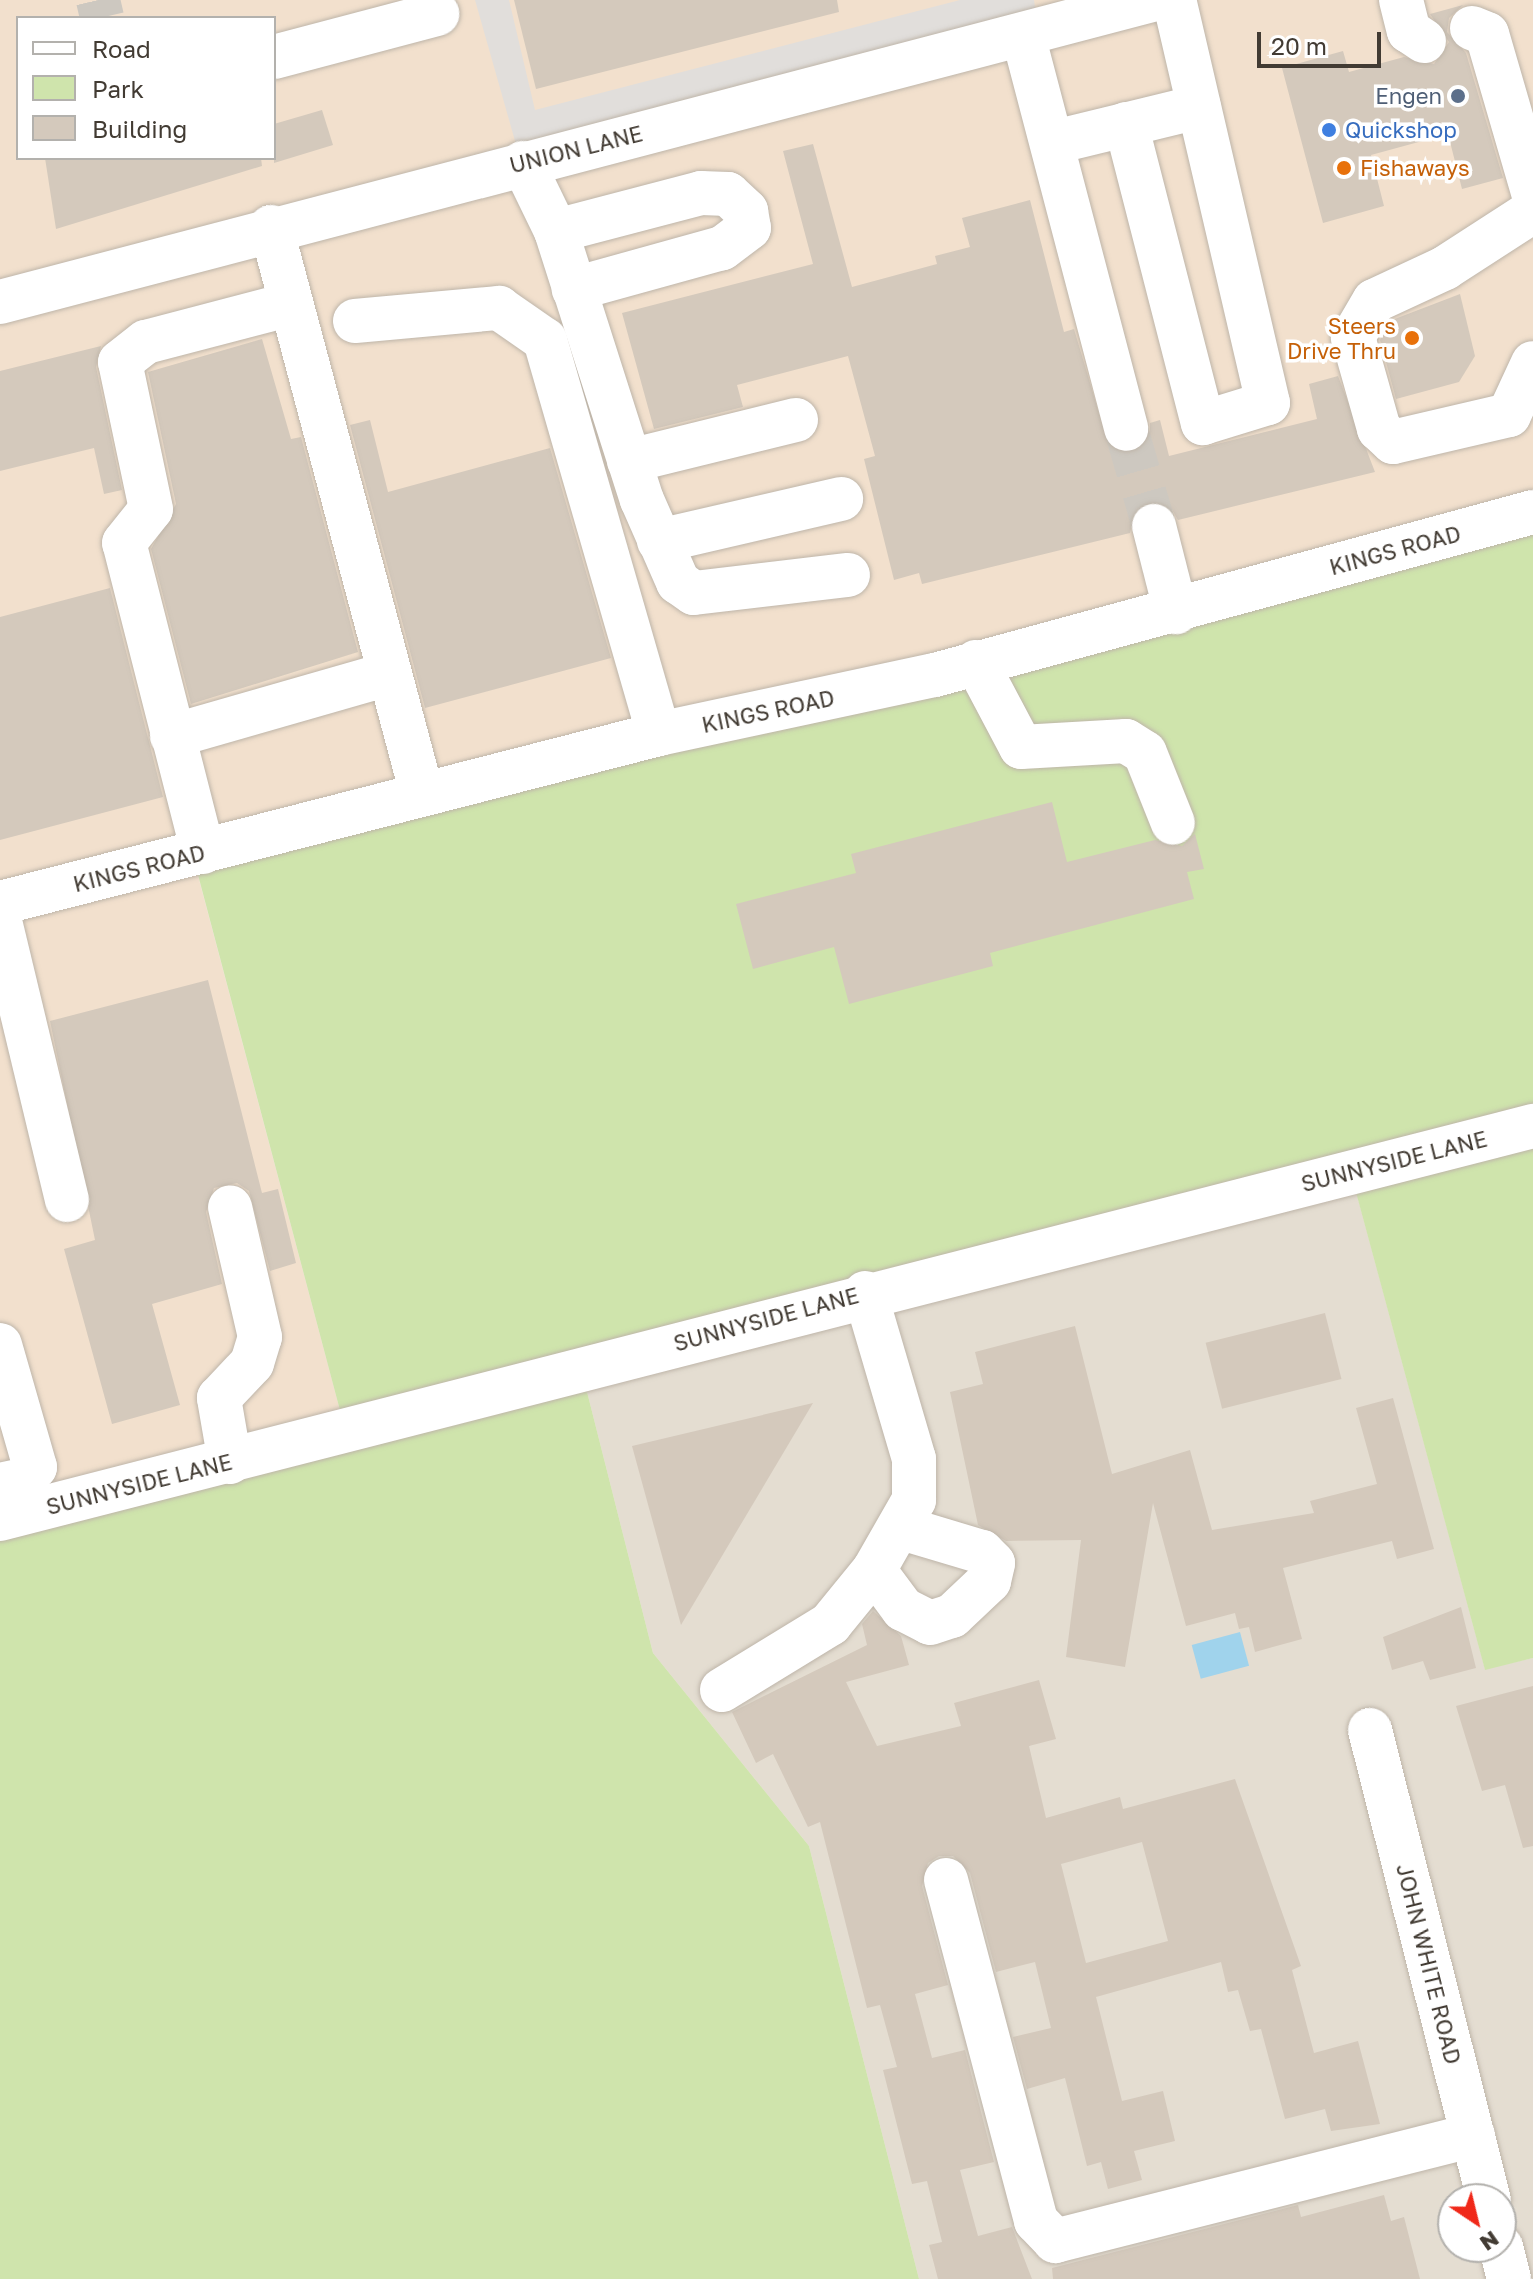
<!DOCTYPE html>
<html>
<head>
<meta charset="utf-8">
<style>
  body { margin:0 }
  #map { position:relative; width:1533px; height:2279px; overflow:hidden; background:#f0ebe3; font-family:"Golos Text",sans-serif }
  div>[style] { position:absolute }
  .residential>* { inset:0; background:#e4ddd1 }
  .commercial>* { inset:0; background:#f2e0cd }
  .green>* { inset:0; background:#cfe4ac }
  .parking>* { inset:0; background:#e1dedb }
  .water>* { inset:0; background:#a0d3ec; transform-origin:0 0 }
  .building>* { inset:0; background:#d4c9bc; transform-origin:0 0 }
  .minor-tunnel>* { height:44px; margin-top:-22px; transform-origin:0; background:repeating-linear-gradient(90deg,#cdc8c0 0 44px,transparent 0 66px) }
  .roads { filter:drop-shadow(0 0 2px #beb5a9) drop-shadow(0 0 2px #beb5a9) }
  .minor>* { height:44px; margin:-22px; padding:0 22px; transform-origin:22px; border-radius:22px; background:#fff }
  .dots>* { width:22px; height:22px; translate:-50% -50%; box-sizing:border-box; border:4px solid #fff; border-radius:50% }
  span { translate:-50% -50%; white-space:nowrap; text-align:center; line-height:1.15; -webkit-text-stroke:7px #fff; paint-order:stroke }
  .service-label { font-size:22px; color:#4e5e75 }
  .right { translate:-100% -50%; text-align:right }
  .shop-label { font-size:22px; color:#366cbe }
  .left { translate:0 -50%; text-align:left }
  .street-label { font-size:22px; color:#423b33 }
  .food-label { font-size:22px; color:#c56008 }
  .legend { position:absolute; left:16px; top:16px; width:260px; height:144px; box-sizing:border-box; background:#fff; border:2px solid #b3b1ad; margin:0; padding:10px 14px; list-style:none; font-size:24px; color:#423b33 }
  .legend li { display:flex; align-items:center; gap:16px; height:40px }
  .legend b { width:40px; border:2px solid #b3b1ad }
  .north { position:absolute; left:1437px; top:2183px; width:80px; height:80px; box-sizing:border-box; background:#fff; border:2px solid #b3b1ad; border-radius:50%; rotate:145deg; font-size:22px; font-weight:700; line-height:32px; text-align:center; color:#423b33 }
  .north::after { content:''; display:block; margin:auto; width:28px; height:36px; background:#f02819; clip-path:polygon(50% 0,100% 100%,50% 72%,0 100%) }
  .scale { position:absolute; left:1257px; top:32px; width:124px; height:36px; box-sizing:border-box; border:4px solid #423b33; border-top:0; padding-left:10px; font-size:24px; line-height:28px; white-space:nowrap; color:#423b33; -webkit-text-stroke:6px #fff; paint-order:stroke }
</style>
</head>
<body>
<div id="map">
  <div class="residential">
    <div style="clip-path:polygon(evenodd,1350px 1169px,1485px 1669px,1533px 1658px,1533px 2279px,919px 2279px,809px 1846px,653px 1653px,581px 1368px,1350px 1169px,1453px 2199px,1501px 2199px,1501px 2247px,1453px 2247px,1453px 2199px)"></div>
  </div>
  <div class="commercial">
    <div style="clip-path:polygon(evenodd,0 0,1533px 0,1533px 514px,193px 857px,346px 1433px,0 1519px,0 0,18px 18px,274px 18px,274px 158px,18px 158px,18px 18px)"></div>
  </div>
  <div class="green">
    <div style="clip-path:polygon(1533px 514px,1533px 1658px,1485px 1670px,1350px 1170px,581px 1368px,653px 1653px,809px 1846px,919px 2279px,0 2279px,0 1519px,346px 1433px,193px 856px)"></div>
  </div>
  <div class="parking">
    <div style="clip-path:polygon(475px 0,509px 0,535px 110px,960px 0,1034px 0,1036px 14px,517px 148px)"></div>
  </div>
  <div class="water">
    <div style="left:1240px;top:1632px;width:35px;height:50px;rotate:75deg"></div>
  </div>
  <div class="building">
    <div style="clip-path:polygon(514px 0,837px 0,839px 12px,536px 89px)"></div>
    <div style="clip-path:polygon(1463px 5px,1449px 18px,1447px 32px,1466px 53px,1503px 178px,1462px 189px,1448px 134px,1371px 155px,1384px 206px,1323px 223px,1282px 68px,1343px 51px,1349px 72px,1404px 57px,1434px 64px,1449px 42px,1430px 14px)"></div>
    <div style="clip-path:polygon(322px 110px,333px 145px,274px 163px,274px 124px)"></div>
    <div style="clip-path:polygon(813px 144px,852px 287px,937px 264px,935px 256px,970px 247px,962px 218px,1030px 200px,1064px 332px,1074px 329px,1109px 447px,1133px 453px,1150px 436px,1150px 423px,1160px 420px,1169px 456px,1317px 419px,1309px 384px,1338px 376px,1375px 472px,1178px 520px,1171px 508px,1149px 502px,1136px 509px,1130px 533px,922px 584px,919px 573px,894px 580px,864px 459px,875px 456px,848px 356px,737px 385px,743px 407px,654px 429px,622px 313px,813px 264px,783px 151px)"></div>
    <div style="clip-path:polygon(45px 158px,261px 158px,262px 166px,56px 229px)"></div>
    <div style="clip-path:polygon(1460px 294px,1475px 356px,1459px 382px,1396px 399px,1380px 340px,1392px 320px)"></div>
    <div style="clip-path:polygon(262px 339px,291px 439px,301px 437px,358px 652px,191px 704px,151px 549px,176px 504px,148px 372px)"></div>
    <div style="clip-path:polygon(101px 346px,96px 367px,122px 490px,104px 494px,94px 448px,0 471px,0 371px)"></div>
    <div style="clip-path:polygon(370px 420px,388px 492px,550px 448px,611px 658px,425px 708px,350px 425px)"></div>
    <div style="clip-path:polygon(110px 588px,163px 797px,0 840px,0 617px)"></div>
    <div style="clip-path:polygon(1052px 802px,1067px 862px,1155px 840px,1182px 846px,1195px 834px,1204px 869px,1187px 872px,1194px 899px,990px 953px,993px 966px,849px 1004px,834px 947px,753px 969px,736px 904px,856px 873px,851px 854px)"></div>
    <div style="clip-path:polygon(208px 980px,262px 1193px,278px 1189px,296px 1263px,270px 1271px,249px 1191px,237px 1183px,214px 1188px,206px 1212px,222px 1284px,152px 1304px,180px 1405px,112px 1424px,64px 1249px,95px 1240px,50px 1021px)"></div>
    <div style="left:1325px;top:1313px;width:68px;height:123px;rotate:76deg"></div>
    <div style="clip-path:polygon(1075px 1326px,1112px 1474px,1190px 1450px,1212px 1530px,1314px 1513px,1310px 1501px,1377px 1484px,1356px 1408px,1393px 1398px,1434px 1549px,1397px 1559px,1392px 1541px,1283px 1568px,1302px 1639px,1255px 1652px,1249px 1627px,1239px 1629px,1235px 1613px,1186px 1626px,1153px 1503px,1125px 1667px,1066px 1657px,1081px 1540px,1006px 1541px,978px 1525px,950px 1392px,983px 1384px,975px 1352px)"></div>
    <div style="clip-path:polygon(813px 1403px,681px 1625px,632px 1446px)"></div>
    <div style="clip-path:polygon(1461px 1607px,1476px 1668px,1430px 1680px,1423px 1661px,1392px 1670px,1383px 1637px)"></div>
    <div style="clip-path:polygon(evenodd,873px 1611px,901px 1636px,909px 1665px,846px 1682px,877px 1746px,961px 1726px,954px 1703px,1039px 1680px,1056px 1739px,1029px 1746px,1046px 1818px,1120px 1797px,1123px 1809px,1235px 1779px,1301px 1966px,1292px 1970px,1314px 2053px,1358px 2041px,1380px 2124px,1331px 2131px,1325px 2109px,1285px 2119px,1261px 2029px,1250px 2031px,1238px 1990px,1228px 1992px,1221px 1962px,1096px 1997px,1122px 2101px,1163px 2091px,1175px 2141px,1134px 2151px,1142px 2180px,1108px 2189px,1101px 2162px,1087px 2166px,1065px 2078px,1027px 2089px,1013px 2037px,1051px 2028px,1035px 1962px,996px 1972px,970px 1873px,953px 1856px,939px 1856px,928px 1863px,922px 1886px,948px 1985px,915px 1994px,932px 2058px,965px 2050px,994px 2162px,960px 2170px,978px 2236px,1012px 2227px,1032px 2279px,938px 2279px,929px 2245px,942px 2242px,927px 2181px,912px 2184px,883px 2070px,897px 2067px,880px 2005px,867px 2008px,820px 1822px,808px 1827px,773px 1754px,756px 1763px,732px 1712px,867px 1645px,862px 1624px,873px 1611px,1142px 1842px,1168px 1941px,1086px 1963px,1061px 1864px,1142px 1842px)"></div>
    <div style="clip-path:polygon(1533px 1686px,1533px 1846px,1523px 1848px,1505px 1785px,1482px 1791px,1456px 1706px)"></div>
    <div style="clip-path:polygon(1384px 2195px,1391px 2221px,1404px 2217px,1420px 2279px,1053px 2279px,1052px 2268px,1087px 2259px,1298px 2205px,1301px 2217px)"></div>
  </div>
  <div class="minor-tunnel">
    <div style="left:98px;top:0;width:18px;rotate:77deg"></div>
    <div style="left:1126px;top:429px;width:101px;rotate:73.9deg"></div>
  </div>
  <div class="roads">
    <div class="minor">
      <div style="left:1401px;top:0;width:32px;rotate:76deg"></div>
      <div style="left:1409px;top:31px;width:18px;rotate:34deg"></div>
      <div style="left:1472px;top:28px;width:16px;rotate:22deg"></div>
      <div style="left:1487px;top:34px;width:165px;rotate:73.8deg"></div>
      <div style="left:1023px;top:35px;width:407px;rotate:75.3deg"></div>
      <div style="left:274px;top:57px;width:169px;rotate:-14.8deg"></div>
      <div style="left:1126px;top:124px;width:309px;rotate:75.6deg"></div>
      <div style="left:1203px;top:423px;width:68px;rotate:-17.1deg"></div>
      <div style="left:1268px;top:403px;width:414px;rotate:-103.1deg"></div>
      <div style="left:1055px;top:142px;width:148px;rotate:-13.7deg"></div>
      <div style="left:523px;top:163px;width:76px;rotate:64.1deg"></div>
      <div style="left:556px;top:231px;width:282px;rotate:72.3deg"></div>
      <div style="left:642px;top:500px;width:90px;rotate:66.3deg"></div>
      <div style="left:678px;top:582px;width:19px;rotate:35deg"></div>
      <div style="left:694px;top:593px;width:155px;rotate:-6.7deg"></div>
      <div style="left:1533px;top:211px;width:105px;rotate:147.1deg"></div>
      <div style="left:1445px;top:268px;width:78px;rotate:155.1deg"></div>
      <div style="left:1374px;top:301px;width:42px;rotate:120.3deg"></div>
      <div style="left:1353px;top:337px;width:96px;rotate:74.2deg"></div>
      <div style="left:1379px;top:429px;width:19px;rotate:43deg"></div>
      <div style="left:1393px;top:442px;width:119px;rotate:-13.1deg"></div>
      <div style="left:1509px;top:415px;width:57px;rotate:-65.2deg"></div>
      <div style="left:271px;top:227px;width:587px;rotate:75.09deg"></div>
      <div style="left:556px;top:231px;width:150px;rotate:-14.7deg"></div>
      <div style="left:701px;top:193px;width:27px;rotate:2deg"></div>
      <div style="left:728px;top:194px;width:25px;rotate:43deg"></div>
      <div style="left:746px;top:211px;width:17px;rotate:80deg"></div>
      <div style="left:749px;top:228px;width:34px;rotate:143deg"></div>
      <div style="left:722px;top:248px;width:154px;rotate:164.5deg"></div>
      <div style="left:0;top:302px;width:1191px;rotate:-14.69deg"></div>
      <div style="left:355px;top:321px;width:145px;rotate:-5.2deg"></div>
      <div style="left:499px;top:308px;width:56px;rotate:34.8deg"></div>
      <div style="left:545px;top:340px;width:410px;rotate:73.9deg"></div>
      <div style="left:629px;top:461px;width:172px;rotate:-13.8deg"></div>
      <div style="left:1154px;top:526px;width:89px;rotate:75.7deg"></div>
      <div style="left:659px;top:541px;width:187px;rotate:-13deg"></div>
      <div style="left:976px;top:662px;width:96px;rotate:62.1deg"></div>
      <div style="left:1021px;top:747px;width:105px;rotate:-3.3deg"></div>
      <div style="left:1126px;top:741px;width:22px;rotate:32deg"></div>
      <div style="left:1145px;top:753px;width:75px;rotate:68.2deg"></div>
      <div style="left:172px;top:736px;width:225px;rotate:-16deg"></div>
      <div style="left:203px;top:852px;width:319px;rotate:-104.3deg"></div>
      <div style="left:124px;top:543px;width:43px;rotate:-51.5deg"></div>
      <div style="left:151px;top:509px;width:150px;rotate:-101.9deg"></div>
      <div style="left:120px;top:362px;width:33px;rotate:-38deg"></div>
      <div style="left:146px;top:342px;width:150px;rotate:-14.7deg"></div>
      <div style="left:0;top:903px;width:680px;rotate:-14.38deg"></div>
      <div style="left:659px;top:734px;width:282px;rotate:-12.1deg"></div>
      <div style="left:935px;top:675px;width:620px;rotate:-15.25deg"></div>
      <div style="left:0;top:921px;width:287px;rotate:76.5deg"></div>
      <div style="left:0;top:1345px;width:127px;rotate:74deg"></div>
      <div style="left:35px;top:1467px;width:18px;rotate:133deg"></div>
      <div style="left:23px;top:1480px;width:24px;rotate:168deg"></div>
      <div style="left:230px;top:1462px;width:65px;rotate:-99.8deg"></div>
      <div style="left:219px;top:1398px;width:48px;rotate:-46.7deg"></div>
      <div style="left:252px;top:1363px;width:27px;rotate:-73deg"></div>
      <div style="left:260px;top:1337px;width:133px;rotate:-103deg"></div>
      <div style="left:0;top:1519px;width:1583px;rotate:-14.38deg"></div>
      <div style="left:874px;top:1570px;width:49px;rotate:53.4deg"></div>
      <div style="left:903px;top:1609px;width:30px;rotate:27deg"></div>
      <div style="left:930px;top:1623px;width:23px;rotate:-18deg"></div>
      <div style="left:952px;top:1616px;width:51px;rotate:-43.4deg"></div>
      <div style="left:989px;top:1581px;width:18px;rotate:-77deg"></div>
      <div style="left:993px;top:1563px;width:16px;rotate:-135deg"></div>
      <div style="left:982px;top:1552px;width:84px;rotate:-163.3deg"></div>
      <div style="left:722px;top:1690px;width:127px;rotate:-31.4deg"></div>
      <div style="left:830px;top:1624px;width:70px;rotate:-50.8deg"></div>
      <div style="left:874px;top:1570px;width:81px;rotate:-60.3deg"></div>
      <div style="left:914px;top:1500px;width:41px;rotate:-90deg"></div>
      <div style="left:914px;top:1459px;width:173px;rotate:-106.4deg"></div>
      <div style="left:1370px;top:1730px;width:484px;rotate:75.8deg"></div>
      <div style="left:946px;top:1880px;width:353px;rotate:75.2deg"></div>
      <div style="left:1036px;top:2221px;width:28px;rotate:46deg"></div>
      <div style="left:1055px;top:2241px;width:431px;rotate:-14.2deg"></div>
      <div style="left:1501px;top:2247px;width:33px;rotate:76deg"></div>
    </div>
  </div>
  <div class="dots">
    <div style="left:1458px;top:96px;background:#5c6f8a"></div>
    <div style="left:1329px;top:130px;background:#3f7fe0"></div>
    <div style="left:1344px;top:168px;background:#e8710a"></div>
    <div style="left:1412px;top:338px;background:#e8710a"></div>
  </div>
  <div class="service-label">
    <span class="right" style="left:1442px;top:96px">Engen</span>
  </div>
  <div class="shop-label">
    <span class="left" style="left:1345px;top:130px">Quickshop</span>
  </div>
  <div class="street-label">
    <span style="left:576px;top:149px;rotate:-14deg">UNION LANE</span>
    <span style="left:1395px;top:550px;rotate:-15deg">KINGS ROAD</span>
    <span style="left:768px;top:711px;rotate:-12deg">KINGS ROAD</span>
    <span style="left:139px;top:868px;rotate:-14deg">KINGS ROAD</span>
    <span style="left:1394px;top:1161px;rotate:-14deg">SUNNYSIDE LANE</span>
    <span style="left:766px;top:1319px;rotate:-15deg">SUNNYSIDE LANE</span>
    <span style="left:139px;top:1484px;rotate:-14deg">SUNNYSIDE LANE</span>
    <span style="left:1429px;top:1964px;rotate:76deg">JOHN WHITE ROAD</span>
  </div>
  <div class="food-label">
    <span class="left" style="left:1360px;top:168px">Fishaways</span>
    <span class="right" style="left:1396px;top:338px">Steers<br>Drive Thru</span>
  </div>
  <ul class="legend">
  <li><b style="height:10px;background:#fff"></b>Road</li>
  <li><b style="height:22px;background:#cfe4ac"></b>Park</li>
  <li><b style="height:22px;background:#d4c9bc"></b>Building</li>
  </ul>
  <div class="north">N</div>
  <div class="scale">20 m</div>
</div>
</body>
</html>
